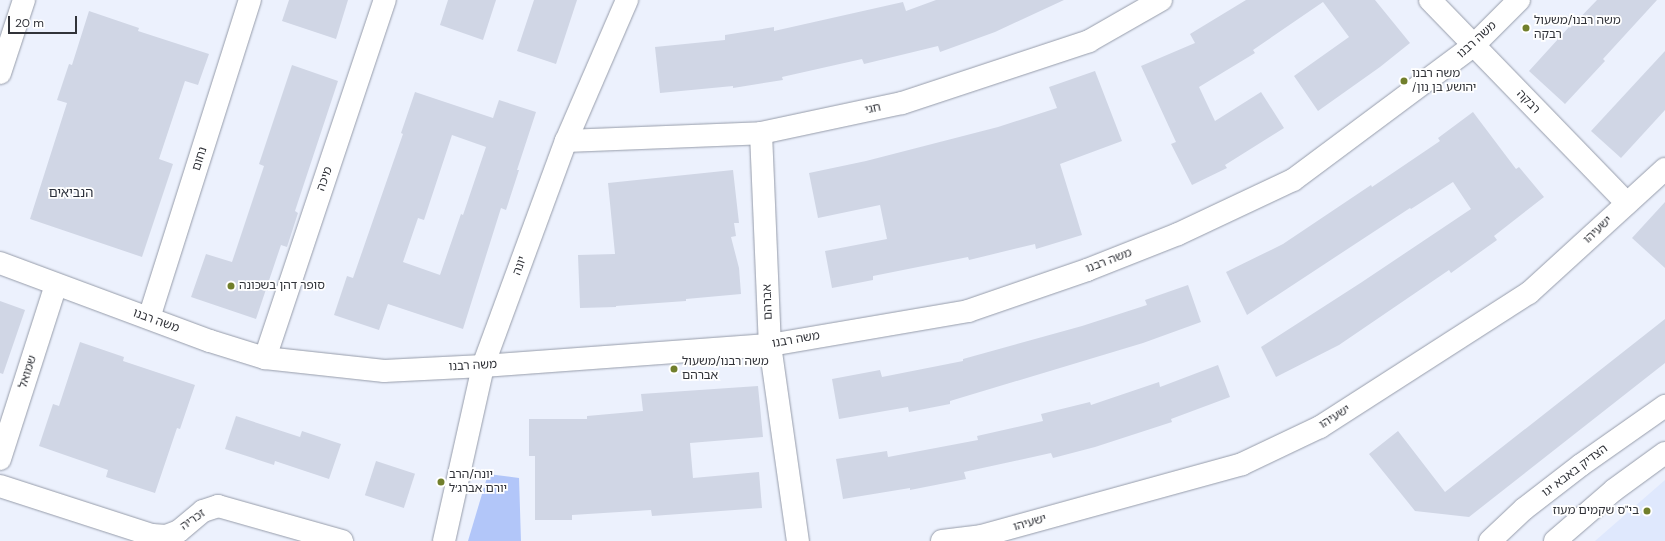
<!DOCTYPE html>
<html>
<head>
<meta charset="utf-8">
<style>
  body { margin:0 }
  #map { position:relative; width:1665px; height:541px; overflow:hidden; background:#ecf1fd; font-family:"DM Sans","Noto Sans Hebrew",sans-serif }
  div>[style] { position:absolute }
  .built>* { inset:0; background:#dfe8fd }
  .green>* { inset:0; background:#b2c6f9 }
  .building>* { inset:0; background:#d0d6e5; transform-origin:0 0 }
  .roads { filter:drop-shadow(0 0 1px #969caa) drop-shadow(0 0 1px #969caa) }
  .minor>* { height:22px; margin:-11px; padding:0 11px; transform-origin:11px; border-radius:11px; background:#fff }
  .major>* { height:22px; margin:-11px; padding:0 11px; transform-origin:11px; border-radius:11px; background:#fff }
  .dots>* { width:11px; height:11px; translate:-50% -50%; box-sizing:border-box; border:2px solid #fff; border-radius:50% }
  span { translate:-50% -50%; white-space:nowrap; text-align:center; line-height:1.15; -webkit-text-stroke:3.5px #fff; paint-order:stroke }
  .poi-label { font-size:12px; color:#313339 }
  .left { translate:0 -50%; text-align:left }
  .right { translate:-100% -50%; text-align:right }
  .street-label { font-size:12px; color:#313339 }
  .neighbourhood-label { font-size:13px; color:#2a2f3a }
  .scale { position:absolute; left:8px; top:16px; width:69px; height:18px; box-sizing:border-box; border:2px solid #313339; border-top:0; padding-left:5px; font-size:12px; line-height:14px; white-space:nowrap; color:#313339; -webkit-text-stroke:3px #fff; paint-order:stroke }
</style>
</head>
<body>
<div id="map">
  <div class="built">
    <div style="clip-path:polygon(1665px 480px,1665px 541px,1595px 541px)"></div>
  </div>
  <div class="green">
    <div style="clip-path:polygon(488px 474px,519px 478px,521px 541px,468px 541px)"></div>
  </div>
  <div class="building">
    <div style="clip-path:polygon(289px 0,348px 0,336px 39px,282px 21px)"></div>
    <div style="clip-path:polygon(448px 0,496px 0,483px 40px,440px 25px)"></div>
    <div style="clip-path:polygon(534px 0,577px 0,556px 64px,517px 51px)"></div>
    <div style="clip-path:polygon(936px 0,1064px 0,995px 32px,940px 52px,938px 46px,864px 64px,862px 59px,782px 77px,783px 80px,733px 88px,733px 86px,660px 93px,655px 47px,725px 40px,725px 35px,774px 27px,774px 31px,903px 2px,906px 11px)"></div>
    <div style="clip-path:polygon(1246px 0,1375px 0,1410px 43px,1380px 67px,1318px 111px,1294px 76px,1349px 37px,1323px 2px,1253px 50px,1255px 53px,1199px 87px,1215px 121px,1261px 92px,1284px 128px,1225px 165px,1227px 168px,1192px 185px,1171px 144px,1176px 142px,1141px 66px,1195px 43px,1190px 34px)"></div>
    <div style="clip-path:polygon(1597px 0,1657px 0,1603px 59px,1605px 61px,1565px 104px,1529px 71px,1569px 27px,1570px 28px)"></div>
    <div style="clip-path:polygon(89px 11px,139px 28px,138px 31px,209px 54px,198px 85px,185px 81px,159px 159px,173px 164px,142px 257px,30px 219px,67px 103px,57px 100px,69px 64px,72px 65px)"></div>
    <div style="clip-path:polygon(1665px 51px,1665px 110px,1621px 158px,1591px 131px)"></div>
    <div style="clip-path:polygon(292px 65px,338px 81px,295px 211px,298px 213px,287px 247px,281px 245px,256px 319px,191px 297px,206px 254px,232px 262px,264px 166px,259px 164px)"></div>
    <div style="clip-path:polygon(1095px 71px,1122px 141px,1060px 164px,1082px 235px,1036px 249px,1035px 244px,969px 260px,968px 257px,873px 276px,873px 280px,832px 288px,825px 251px,887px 239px,880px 205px,818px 218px,809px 173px,866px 161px,998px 127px,1057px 108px,1049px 87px)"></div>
    <div style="clip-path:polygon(evenodd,415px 92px,493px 118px,499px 100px,536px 112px,517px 170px,519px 170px,506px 210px,501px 208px,463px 329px,388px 304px,379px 330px,334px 315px,347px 276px,353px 278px,403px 134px,401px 133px,415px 92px,452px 135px,486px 147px,463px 215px,461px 214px,440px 275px,403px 262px,418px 218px,424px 220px,452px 135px)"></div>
    <div style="clip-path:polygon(1473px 112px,1516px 169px,1519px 167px,1544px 197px,1494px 236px,1497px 240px,1451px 273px,1449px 270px,1339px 345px,1276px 377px,1261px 347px,1362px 282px,1471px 209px,1453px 182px,1411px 209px,1410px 208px,1247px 315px,1226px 272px,1283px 244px,1371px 185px,1372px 187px,1440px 141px,1438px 138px)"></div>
    <div style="clip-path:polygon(733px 170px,739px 223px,734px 223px,736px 236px,731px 237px,739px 268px,741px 294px,686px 299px,686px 301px,616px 306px,616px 307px,580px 308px,578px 255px,615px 254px,608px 183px)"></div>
    <div style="clip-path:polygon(1665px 202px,1665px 268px,1632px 238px)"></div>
    <div style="clip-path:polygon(1188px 285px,1201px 322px,1143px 343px,950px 401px,950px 404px,909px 412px,908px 407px,839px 419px,832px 379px,880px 370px,882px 377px,963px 361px,963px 359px,1082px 326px,1147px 305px,1145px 300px)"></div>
    <div style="clip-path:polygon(0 301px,25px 310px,3px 374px,0 373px)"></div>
    <div style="clip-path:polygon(1665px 319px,1665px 363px,1469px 517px,1415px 511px,1369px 454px,1398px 431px,1445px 492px)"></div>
    <div style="clip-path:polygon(80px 342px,124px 357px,123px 361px,195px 385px,180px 429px,177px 428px,155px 493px,106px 477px,108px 470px,39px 446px,53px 404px,59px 406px)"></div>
    <div style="clip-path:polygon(1218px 365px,1230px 397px,1171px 419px,1172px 422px,1095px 447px,1053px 458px,1051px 453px,964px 472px,966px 479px,910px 490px,910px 488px,843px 499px,836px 459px,887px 451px,888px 457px,978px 440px,977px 436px,1043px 421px,1041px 414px,1090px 402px,1091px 405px,1159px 382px,1160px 387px)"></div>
    <div style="clip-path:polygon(758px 386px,763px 437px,690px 443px,693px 478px,759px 472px,762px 508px,652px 516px,651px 510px,572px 515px,572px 520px,535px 520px,535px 456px,529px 456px,529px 419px,587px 419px,587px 416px,643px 411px,641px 394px)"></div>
    <div style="clip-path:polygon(236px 416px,300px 437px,302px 431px,341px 444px,329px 479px,275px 461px,274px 465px,225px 449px)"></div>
    <div style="left:376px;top:461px;width:41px;height:36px;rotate:18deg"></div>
  </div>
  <div class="roads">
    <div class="minor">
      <div style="left:1430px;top:0;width:283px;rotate:45.9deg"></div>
      <div style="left:0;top:73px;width:77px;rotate:-71.8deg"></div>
      <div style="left:761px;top:133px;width:212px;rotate:87.6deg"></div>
      <div style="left:770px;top:345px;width:198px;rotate:81.9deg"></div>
      <div style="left:566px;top:141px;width:195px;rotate:-2.3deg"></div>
      <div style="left:761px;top:133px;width:144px;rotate:-12deg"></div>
      <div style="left:902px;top:103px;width:197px;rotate:-18.3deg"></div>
      <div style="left:1089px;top:41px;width:83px;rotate:-29.7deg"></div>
      <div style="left:0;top:263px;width:224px;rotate:20.4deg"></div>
      <div style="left:210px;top:341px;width:58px;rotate:17.2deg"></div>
      <div style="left:265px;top:358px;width:120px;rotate:6.2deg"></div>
      <div style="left:384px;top:371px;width:99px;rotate:-2.9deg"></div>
      <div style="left:483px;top:366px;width:288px;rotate:-4.2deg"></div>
      <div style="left:770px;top:345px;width:201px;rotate:-9.7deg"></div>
      <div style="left:968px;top:311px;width:126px;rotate:-19deg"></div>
      <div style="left:1087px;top:270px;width:98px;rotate:-21.6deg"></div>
      <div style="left:1178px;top:234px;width:127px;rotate:-25.2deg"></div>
      <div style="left:1293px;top:180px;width:224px;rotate:-36.7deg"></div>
      <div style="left:1473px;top:46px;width:65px;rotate:-45deg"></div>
      <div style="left:149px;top:318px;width:334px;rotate:-72.4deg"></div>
      <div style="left:265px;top:358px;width:378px;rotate:-71.5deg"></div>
      <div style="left:0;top:459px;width:183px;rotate:-72.2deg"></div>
      <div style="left:0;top:486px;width:160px;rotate:17.9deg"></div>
      <div style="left:152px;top:535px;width:14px;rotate:4deg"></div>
      <div style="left:166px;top:536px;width:14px;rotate:-21deg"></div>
      <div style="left:179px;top:531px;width:31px;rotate:-40deg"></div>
      <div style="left:203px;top:511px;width:16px;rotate:-18deg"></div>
      <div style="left:218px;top:506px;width:129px;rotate:15.8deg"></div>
      <div style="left:444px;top:541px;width:179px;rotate:-77.4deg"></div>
      <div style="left:483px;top:366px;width:240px;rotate:-69.8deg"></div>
      <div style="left:566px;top:141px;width:154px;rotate:-66.6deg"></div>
      <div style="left:942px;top:541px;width:39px;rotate:-7deg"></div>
      <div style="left:981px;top:536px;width:271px;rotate:-15.4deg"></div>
      <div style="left:1242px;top:464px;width:86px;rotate:-25.4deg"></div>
      <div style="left:1320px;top:427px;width:248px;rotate:-32.7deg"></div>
      <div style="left:1529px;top:293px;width:184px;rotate:-42.4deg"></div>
    </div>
    <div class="major">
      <div style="left:1490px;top:541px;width:47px;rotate:-43.3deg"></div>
      <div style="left:1524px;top:509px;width:72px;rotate:-37.7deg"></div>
      <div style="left:1581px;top:465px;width:103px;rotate:-35.1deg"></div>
      <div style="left:1555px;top:541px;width:78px;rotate:-40.8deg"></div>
      <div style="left:1614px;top:490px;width:63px;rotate:-36deg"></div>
    </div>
  </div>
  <div class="dots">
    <div style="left:1526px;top:28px;background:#717f2c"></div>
    <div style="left:1404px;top:81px;background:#717f2c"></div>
    <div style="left:231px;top:286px;background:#717f2c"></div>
    <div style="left:674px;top:369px;background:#717f2c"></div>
    <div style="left:441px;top:482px;background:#717f2c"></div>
    <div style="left:1647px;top:511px;background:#717f2c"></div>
  </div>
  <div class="poi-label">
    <span class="left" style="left:1534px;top:28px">משה רבנו/משעול<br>רבקה</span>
    <span class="left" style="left:1412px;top:81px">משה רבנו<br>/יהושע בן נון</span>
    <span class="left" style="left:239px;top:286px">סופר דהן בשכונה</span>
    <span class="left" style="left:682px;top:369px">משה רבנו/משעול<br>אברהם</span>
    <span class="left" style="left:449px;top:482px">יונה/הרב<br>יורם אברג׳ל</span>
    <span class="right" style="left:1639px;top:511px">בי"ס שקמים מעוז</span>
  </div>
  <div class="street-label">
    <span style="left:1477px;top:40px;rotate:-42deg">משה רבנו</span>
    <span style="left:1528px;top:102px;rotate:46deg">רבקה</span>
    <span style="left:873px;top:109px;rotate:-12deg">חגי</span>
    <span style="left:200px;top:159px;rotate:-72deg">נחום</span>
    <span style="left:325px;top:179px;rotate:-71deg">מיכה</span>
    <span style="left:1598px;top:230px;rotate:-43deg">ישעיהו</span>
    <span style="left:1109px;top:261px;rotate:-21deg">משה רבנו</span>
    <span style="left:520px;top:266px;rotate:-70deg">יונה</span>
    <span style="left:768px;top:302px;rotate:-92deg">אברהם</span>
    <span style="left:156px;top:321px;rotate:20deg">משה רבנו</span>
    <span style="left:796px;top:340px;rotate:-10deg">משה רבנו</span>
    <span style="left:473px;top:366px;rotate:-3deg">משה רבנו</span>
    <span style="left:28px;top:372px;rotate:-72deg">שמואל</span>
    <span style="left:1335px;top:417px;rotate:-32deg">ישעיהו</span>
    <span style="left:1575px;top:471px;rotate:-37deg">הצדיק באבא יגו</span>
    <span style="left:193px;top:520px;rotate:-35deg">זכריה</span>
    <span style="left:1030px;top:523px;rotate:-16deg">ישעיהו</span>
  </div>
  <div class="neighbourhood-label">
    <span style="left:71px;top:193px">הנביאים</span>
  </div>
  <div class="scale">20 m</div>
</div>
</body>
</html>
